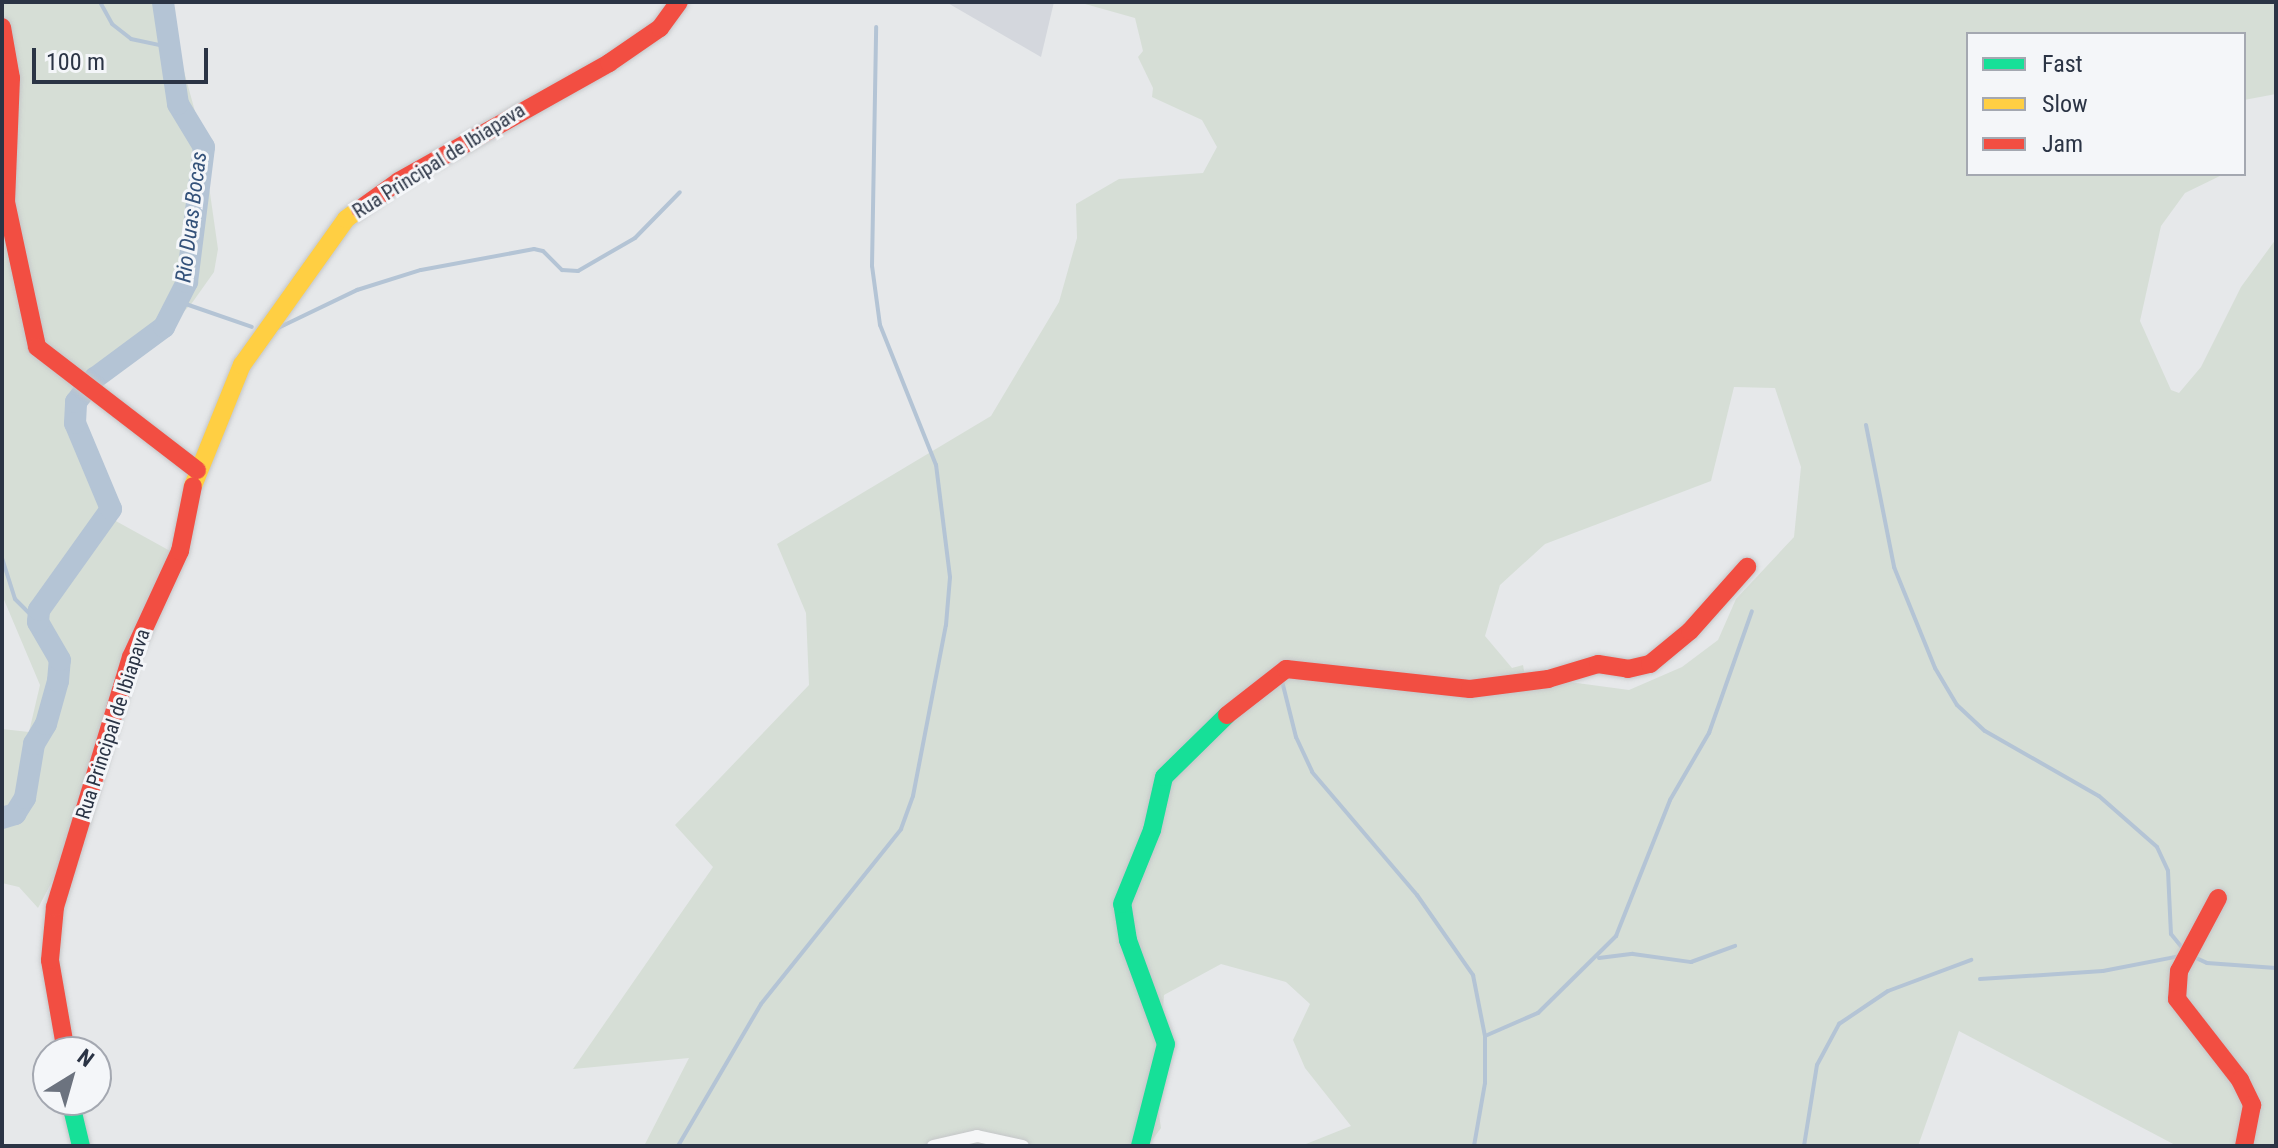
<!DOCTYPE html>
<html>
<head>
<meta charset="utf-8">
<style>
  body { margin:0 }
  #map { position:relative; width:2278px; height:1148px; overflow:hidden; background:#e6e8ea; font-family:"Roboto Condensed",sans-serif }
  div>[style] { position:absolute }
  .built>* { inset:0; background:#d4d7dd }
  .green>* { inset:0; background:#d6ded6 }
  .stream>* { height:4px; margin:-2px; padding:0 2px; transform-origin:2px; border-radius:2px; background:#b4c4d5 }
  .river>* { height:22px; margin:-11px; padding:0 11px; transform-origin:11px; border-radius:11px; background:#b4c4d5 }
  .roads { filter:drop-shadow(0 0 2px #c4c6c8) drop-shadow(0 0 2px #c4c6c8) }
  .street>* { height:12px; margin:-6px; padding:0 6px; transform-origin:6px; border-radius:6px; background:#f5f6f7 }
  .fast>* { height:18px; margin:-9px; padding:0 9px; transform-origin:9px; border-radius:9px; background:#16e098 }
  .slow>* { height:18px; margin:-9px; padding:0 9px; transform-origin:9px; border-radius:9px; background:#ffcf43 }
  .jam>* { height:18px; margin:-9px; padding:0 9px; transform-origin:9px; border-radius:9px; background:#f24e42 }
  span { translate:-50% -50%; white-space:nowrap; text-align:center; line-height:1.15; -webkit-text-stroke:6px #f4f6f9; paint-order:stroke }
  .street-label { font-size:20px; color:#2b3445 }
  .water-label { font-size:22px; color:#34527a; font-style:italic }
  .frame { position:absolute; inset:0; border:4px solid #2b3445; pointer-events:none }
  .legend { position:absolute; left:1966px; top:32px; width:280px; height:144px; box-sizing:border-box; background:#f4f6f9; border:2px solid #a4a8b1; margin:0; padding:10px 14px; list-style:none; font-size:24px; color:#2b3445 }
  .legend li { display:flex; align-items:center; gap:16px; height:40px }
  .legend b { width:40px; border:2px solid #a4a8b1 }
  .north { position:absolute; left:32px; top:1036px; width:80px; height:80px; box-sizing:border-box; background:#f4f6f9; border:2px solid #a4a8b1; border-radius:50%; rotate:37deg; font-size:22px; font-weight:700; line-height:32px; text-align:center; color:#2b3445 }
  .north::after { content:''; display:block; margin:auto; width:28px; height:36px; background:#6c737f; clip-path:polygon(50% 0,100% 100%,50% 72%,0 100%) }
  .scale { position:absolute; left:32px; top:48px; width:176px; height:36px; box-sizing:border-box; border:4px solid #2b3445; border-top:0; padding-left:10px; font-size:24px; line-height:28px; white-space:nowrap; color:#2b3445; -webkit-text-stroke:6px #f4f6f9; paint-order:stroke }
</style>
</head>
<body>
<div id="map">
  <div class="built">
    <div style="clip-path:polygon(946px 2px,1054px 2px,1041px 57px)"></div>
  </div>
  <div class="green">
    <div style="clip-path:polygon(2px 2px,165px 2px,202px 137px,218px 249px,214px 272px,192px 303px,162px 335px,138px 346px,87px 400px,76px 420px,114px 520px,172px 552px,74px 840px,38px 908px,19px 887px,2px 883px,2px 729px,29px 732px,40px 685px,2px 595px)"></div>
    <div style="clip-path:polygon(evenodd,1078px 2px,2276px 2px,2276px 94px,2244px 100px,2244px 34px,1968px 34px,1968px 174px,2224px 174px,2185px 193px,2161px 226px,2140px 321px,2171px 390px,2179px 393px,2201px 367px,2241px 287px,2276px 239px,2276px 1146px,2177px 1146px,1959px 1031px,1918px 1146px,1301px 1146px,1351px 1126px,1305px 1068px,1293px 1040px,1310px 1004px,1286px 982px,1221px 964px,1164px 995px,1156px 1093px,1161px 1128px,1148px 1146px,644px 1146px,689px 1058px,573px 1069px,713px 867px,675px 825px,809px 685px,806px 613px,777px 544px,991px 416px,1059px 302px,1077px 238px,1076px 204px,1119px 179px,1203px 173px,1217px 147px,1202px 120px,1152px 97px,1153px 88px,1138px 57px,1143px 51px,1135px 18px,1078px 2px,1734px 387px,1775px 388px,1801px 467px,1794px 537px,1736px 599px,1718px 640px,1682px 667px,1629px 690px,1525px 676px,1523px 665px,1512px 668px,1485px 636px,1500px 585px,1545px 544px,1711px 481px,1734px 387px)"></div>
  </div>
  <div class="stream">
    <div style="left:100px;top:2px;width:25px;rotate:61deg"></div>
    <div style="left:112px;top:24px;width:24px;rotate:38deg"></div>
    <div style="left:131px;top:39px;width:38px;rotate:12deg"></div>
    <div style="left:180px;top:302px;width:76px;rotate:19.1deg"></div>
    <div style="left:278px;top:328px;width:88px;rotate:-25.7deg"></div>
    <div style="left:357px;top:290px;width:67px;rotate:-17.4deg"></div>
    <div style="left:421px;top:270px;width:115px;rotate:-10.5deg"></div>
    <div style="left:534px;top:249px;width:9px;rotate:13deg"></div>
    <div style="left:543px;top:251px;width:27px;rotate:45deg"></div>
    <div style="left:562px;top:270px;width:16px;rotate:4deg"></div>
    <div style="left:578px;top:271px;width:66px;rotate:-30.1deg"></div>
    <div style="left:635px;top:238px;width:64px;rotate:-45.6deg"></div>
    <div style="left:1866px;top:425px;width:145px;rotate:78.8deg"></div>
    <div style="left:1894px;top:567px;width:109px;rotate:67.9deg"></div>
    <div style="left:1935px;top:668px;width:43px;rotate:59.3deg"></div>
    <div style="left:1957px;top:705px;width:38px;rotate:43deg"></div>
    <div style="left:1985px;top:731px;width:131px;rotate:29.7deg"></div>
    <div style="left:2099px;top:796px;width:77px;rotate:41.3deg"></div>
    <div style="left:2157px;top:847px;width:26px;rotate:65deg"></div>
    <div style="left:2168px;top:871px;width:63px;rotate:87.3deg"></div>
    <div style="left:2171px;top:934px;width:21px;rotate:51deg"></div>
    <div style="left:2px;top:558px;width:43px;rotate:72.4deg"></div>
    <div style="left:15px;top:599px;width:33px;rotate:45deg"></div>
    <div style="left:1282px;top:681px;width:58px;rotate:76deg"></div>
    <div style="left:1296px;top:737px;width:38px;rotate:65deg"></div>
    <div style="left:1312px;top:772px;width:162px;rotate:49.5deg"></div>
    <div style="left:1417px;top:895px;width:98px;rotate:55deg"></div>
    <div style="left:1473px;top:975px;width:62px;rotate:78.9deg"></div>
    <div style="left:1485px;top:1036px;width:47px;rotate:90deg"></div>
    <div style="left:1485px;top:1083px;width:64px;rotate:99.9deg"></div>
    <div style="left:2194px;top:957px;width:14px;rotate:25deg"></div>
    <div style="left:2207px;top:963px;width:69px;rotate:4.1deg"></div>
    <div style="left:1599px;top:958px;width:34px;rotate:-7deg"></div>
    <div style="left:1633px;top:954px;width:59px;rotate:7.9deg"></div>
    <div style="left:1691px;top:962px;width:47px;rotate:-20deg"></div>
    <div style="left:1980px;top:979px;width:123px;rotate:-3.7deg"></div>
    <div style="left:2103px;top:971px;width:78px;rotate:-11deg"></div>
    <div style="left:1485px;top:1036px;width:58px;rotate:-23.5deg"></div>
    <div style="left:1538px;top:1013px;width:110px;rotate:-44.6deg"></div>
    <div style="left:1616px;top:936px;width:146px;rotate:-68.3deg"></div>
    <div style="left:1670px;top:800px;width:78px;rotate:-59.8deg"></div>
    <div style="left:1709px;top:733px;width:129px;rotate:-70.6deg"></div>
    <div style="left:678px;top:1146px;width:164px;rotate:-59.7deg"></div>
    <div style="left:761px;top:1004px;width:224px;rotate:-51.3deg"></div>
    <div style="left:901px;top:829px;width:35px;rotate:-70deg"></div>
    <div style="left:913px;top:796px;width:174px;rotate:-79.1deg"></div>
    <div style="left:946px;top:625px;width:48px;rotate:-85.2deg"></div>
    <div style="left:950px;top:577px;width:113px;rotate:-97.1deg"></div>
    <div style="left:936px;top:465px;width:151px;rotate:-111.8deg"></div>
    <div style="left:880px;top:325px;width:60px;rotate:-97.7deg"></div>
    <div style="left:872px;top:266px;width:239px;rotate:-89deg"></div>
    <div style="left:1804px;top:1146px;width:82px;rotate:-80.9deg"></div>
    <div style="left:1817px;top:1065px;width:47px;rotate:-61.8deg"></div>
    <div style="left:1839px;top:1024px;width:59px;rotate:-34deg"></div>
    <div style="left:1888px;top:991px;width:89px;rotate:-20.5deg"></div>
  </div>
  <div class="river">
    <div style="left:2px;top:818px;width:14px;rotate:-17deg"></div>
    <div style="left:15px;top:814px;width:19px;rotate:-58deg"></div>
    <div style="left:25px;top:798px;width:55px;rotate:-80.5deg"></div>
    <div style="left:34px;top:744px;width:23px;rotate:-59deg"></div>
    <div style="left:46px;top:724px;width:45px;rotate:-74.4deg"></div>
    <div style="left:58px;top:681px;width:21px;rotate:-85deg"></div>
    <div style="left:60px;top:660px;width:44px;rotate:-120.1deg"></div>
    <div style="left:38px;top:622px;width:12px;rotate:-85deg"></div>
    <div style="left:39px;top:610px;width:124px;rotate:-54.5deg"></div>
    <div style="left:111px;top:509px;width:93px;rotate:-112.7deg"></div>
    <div style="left:75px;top:423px;width:21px;rotate:-87deg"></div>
    <div style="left:76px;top:402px;width:31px;rotate:-52deg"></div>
    <div style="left:95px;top:378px;width:86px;rotate:-36.5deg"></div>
    <div style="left:164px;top:327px;width:51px;rotate:-62.9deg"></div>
    <div style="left:187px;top:282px;width:136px;rotate:-82.8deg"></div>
    <div style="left:204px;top:147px;width:50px;rotate:-121.2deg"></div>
    <div style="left:178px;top:104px;width:103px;rotate:-98.4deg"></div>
  </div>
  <div class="roads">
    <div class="street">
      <div style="left:933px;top:1146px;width:45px;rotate:-12.8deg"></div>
      <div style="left:977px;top:1136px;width:47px;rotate:12.3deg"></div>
    </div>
    <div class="fast">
      <div style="left:70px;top:1100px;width:47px;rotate:76.6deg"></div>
      <div style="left:1140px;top:1146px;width:105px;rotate:-75.7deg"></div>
      <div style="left:1166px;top:1044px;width:111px;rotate:-110.1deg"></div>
      <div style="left:1128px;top:940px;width:36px;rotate:-99deg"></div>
      <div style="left:1122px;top:904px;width:80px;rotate:-67.9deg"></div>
      <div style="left:1152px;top:830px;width:54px;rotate:-77.2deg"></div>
      <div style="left:1164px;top:777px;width:88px;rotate:-44.5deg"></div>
    </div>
    <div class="slow">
      <div style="left:193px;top:486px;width:131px;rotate:-68deg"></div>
      <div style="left:242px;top:365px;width:179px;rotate:-54.5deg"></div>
      <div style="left:346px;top:219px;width:17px;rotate:-36deg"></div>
    </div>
    <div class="jam">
      <div style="left:2px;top:27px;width:52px;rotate:80deg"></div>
      <div style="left:11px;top:78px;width:124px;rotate:92.3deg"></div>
      <div style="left:6px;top:202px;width:148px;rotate:77.9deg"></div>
      <div style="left:37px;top:347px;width:202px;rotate:37.6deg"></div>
      <div style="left:360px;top:209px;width:48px;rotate:-35.7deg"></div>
      <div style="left:399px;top:181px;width:241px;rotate:-29.3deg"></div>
      <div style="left:609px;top:63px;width:62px;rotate:-34.5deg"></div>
      <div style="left:660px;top:28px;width:32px;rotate:-54deg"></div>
      <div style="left:1227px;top:715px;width:75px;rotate:-37.9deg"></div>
      <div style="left:1286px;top:669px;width:185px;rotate:6.2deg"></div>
      <div style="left:1470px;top:689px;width:79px;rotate:-7.3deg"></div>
      <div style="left:1548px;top:679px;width:52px;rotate:-16.7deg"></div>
      <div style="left:1598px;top:664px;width:30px;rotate:9deg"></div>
      <div style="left:1628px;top:669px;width:23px;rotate:-13deg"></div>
      <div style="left:1650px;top:664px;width:52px;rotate:-39.5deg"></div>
      <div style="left:1690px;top:631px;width:86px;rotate:-48.3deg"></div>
      <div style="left:2218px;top:898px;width:83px;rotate:118.1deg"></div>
      <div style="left:2179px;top:971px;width:28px;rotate:94deg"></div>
      <div style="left:2177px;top:999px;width:103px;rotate:52.1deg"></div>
      <div style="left:2240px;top:1080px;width:28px;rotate:64deg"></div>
      <div style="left:2252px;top:1105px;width:42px;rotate:101deg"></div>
      <div style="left:66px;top:1052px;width:93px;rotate:-99.9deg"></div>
      <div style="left:50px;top:960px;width:53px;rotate:-84.6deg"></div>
      <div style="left:55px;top:907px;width:261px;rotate:-73.1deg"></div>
      <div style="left:131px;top:657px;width:117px;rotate:-65.2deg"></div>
      <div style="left:180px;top:551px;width:66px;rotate:-78.7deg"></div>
    </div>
  </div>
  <div class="street-label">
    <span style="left:439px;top:161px;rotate:-32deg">Rua Principal de Ibiapava</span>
    <span style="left:113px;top:724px;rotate:-72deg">Rua Principal de Ibiapava</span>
  </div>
  <div class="water-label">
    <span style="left:191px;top:217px;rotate:-83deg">Rio Duas Bocas</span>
  </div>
  <div class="frame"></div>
  <ul class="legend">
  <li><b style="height:10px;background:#16e098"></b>Fast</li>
  <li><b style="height:10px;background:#ffcf43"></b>Slow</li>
  <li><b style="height:10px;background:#f24e42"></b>Jam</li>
  </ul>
  <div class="north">N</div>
  <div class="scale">100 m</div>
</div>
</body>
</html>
